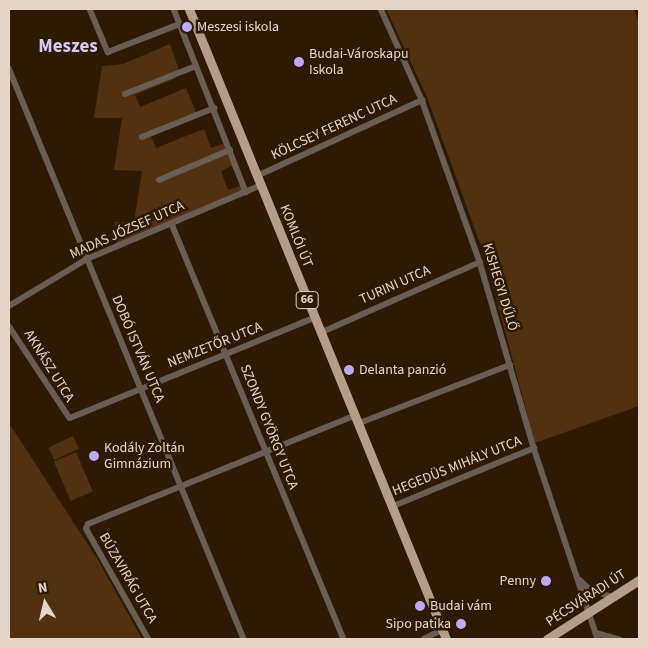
<!DOCTYPE html>
<html>
<head>
<meta charset="utf-8">
<style>
  body { margin:0 }
  #map { position:relative; width:648px; height:648px; overflow:hidden; background:#2e1903; font-family:"Source Sans 3",sans-serif }
  div>[style] { position:absolute }
  .green>* { inset:0; background:#513110; transform-origin:0 0 }
  .street>* { height:5.5px; margin:-2.75px; padding:0 2.75px; transform-origin:2.75px; border-radius:2.75px; background:#695e54 }
  .primary>* { height:9px; margin:-4.5px; padding:0 4.5px; transform-origin:4.5px; border-radius:4.5px; background:#b59e89 }
  .dots>* { width:14px; height:14px; translate:-50% -50%; box-sizing:border-box; border:2px solid #2e1903; border-radius:50% }
  span { translate:-50% -50%; white-space:nowrap; text-align:center; line-height:1.15; -webkit-text-stroke:5px #2e1903; paint-order:stroke }
  .shield-label span { padding:1px 4px; background:#2e1903; border:1px solid; border-radius:4px; -webkit-text-stroke-width:0 }
  .shield-label { font-size:12px; color:#e5d6c9; font-weight:700 }
  .poi-label { font-size:14px; color:#e5d6c9 }
  .left { translate:0 -50%; text-align:left }
  .right { translate:-100% -50%; text-align:right }
  .street-label { font-size:14px; color:#e5d6c9 }
  .district-label { font-size:19px; color:#d4caf5; font-weight:700 }
  .frame { position:absolute; inset:0; border:10px solid #e5d6c9; pointer-events:none }
  .north { position:absolute; left:20px; top:578px; width:50px; height:50px; -webkit-text-stroke:4px #2e1903; paint-order:stroke; rotate:351deg; font-size:14px; font-weight:700; line-height:20px; text-align:center; color:#e5d6c9 }
  .north::after { content:''; display:block; margin:auto; width:18px; height:22px; background:#e5d6c9; clip-path:polygon(50% 0,100% 100%,50% 72%,0 100%) }
</style>
</head>
<body>
<div id="map">
  <div class="green">
    <div style="clip-path:polygon(386px 9px,634px 9px,639px 23px,639px 406px,535px 443px,485px 257px,427px 97px)"></div>
    <div style="clip-path:polygon(170px 44px,180px 73px,174px 79px,135px 95px,140px 107px,186px 88px,197px 115px,151px 136px,156px 148px,204px 129px,211px 148px,223px 144px,232px 166px,221px 171px,228px 190px,244px 185px,246px 192px,116px 247px,115px 222px,134px 222px,142px 171px,114px 170px,122px 118px,94px 118px,102px 66px,123px 64px)"></div>
    <div style="clip-path:polygon(9px 423px,98px 560px,142px 639px,9px 639px)"></div>
    <div style="left:73px;top:436px;width:14px;height:27px;rotate:65deg"></div>
    <div style="left:76px;top:452px;width:43px;height:24px;rotate:67deg"></div>
  </div>
  <div class="street">
    <div style="left:90px;top:9px;width:47px;rotate:67.3deg"></div>
    <div style="left:108px;top:52px;width:77px;rotate:-21.3deg"></div>
    <div style="left:174px;top:9px;width:197px;rotate:68.5deg"></div>
    <div style="left:381px;top:9px;width:100px;rotate:65.7deg"></div>
    <div style="left:422px;top:100px;width:172px;rotate:70.3deg"></div>
    <div style="left:480px;top:262px;width:194px;rotate:73.8deg"></div>
    <div style="left:534px;top:448px;width:201px;rotate:71.5deg"></div>
    <div style="left:9px;top:68px;width:617px;rotate:67.63deg"></div>
    <div style="left:125px;top:94px;width:76px;rotate:-21.5deg"></div>
    <div style="left:142px;top:137px;width:78px;rotate:-21.9deg"></div>
    <div style="left:257px;top:176px;width:182px;rotate:-24.7deg"></div>
    <div style="left:159px;top:180px;width:77px;rotate:-22.9deg"></div>
    <div style="left:172px;top:224px;width:449px;rotate:67.5deg"></div>
    <div style="left:9px;top:306px;width:91px;rotate:-31.1deg"></div>
    <div style="left:87px;top:259px;width:189px;rotate:-23deg"></div>
    <div style="left:9px;top:326px;width:110px;rotate:56.5deg"></div>
    <div style="left:70px;top:418px;width:264px;rotate:-22.3deg"></div>
    <div style="left:320px;top:333px;width:175px;rotate:-23.9deg"></div>
    <div style="left:357px;top:424px;width:164px;rotate:-21.1deg"></div>
    <div style="left:391px;top:507px;width:155px;rotate:-22.4deg"></div>
    <div style="left:580px;top:580px;width:16px;rotate:43deg"></div>
    <div style="left:592px;top:591px;width:22px;rotate:16deg"></div>
    <div style="left:596px;top:633px;width:24px;rotate:15deg"></div>
    <div style="left:148px;top:639px;width:126px;rotate:-119.4deg"></div>
    <div style="left:86px;top:529px;width:5px;rotate:-68deg"></div>
    <div style="left:88px;top:524px;width:287px;rotate:-22.1deg"></div>
    <div style="left:424px;top:639px;width:20px;rotate:-27deg"></div>
  </div>
  <div class="primary">
    <div style="left:189px;top:9px;width:680px;rotate:67.81deg"></div>
    <div style="left:547px;top:639px;width:109px;rotate:-32.7deg"></div>
  </div>
  <div class="dots">
    <div style="left:187px;top:27px;background:#bda9f5"></div>
    <div style="left:299px;top:62px;background:#bda9f5"></div>
    <div style="left:349px;top:370px;background:#bda9f5"></div>
    <div style="left:94px;top:456px;background:#bda9f5"></div>
    <div style="left:546px;top:581px;background:#bda9f5"></div>
    <div style="left:420px;top:606px;background:#bda9f5"></div>
    <div style="left:461px;top:624px;background:#bda9f5"></div>
  </div>
  <div class="shield-label">
    <span style="left:307px;top:300px">66</span>
  </div>
  <div class="poi-label">
    <span class="left" style="left:197px;top:27px">Meszesi iskola</span>
    <span class="left" style="left:309px;top:62px">Budai-Városkapu<br>Iskola</span>
    <span class="left" style="left:359px;top:370px">Delanta panzió</span>
    <span class="left" style="left:104px;top:456px">Kodály Zoltán<br>Gimnázium</span>
    <span class="right" style="left:536px;top:581px">Penny</span>
    <span class="left" style="left:430px;top:606px">Budai vám</span>
    <span class="right" style="left:451px;top:624px">Sipo patika</span>
  </div>
  <div class="street-label">
    <span style="left:334px;top:127px;rotate:-25deg">KÖLCSEY FERENC UTCA</span>
    <span style="left:127px;top:230px;rotate:-24deg">MADAS JÓZSEF UTCA</span>
    <span style="left:296px;top:236px;rotate:68deg">KOMLÓI ÚT</span>
    <span style="left:395px;top:285px;rotate:-24deg">TURINI UTCA</span>
    <span style="left:500px;top:287px;rotate:73deg">KISHEGYI DŰLŐ</span>
    <span style="left:215px;top:345px;rotate:-22deg">NEMZETŐR UTCA</span>
    <span style="left:138px;top:349px;rotate:67deg">DOBÓ ISTVÁN UTCA</span>
    <span style="left:49px;top:366px;rotate:58deg">AKNÁSZ UTCA</span>
    <span style="left:269px;top:427px;rotate:68deg">SZONDY GYÖRGY UTCA</span>
    <span style="left:457px;top:466px;rotate:-22deg">HEGEDÜS MIHÁLY UTCA</span>
    <span style="left:128px;top:578px;rotate:60deg">BÚZAVIRÁG UTCA</span>
    <span style="left:586px;top:598px;rotate:-33deg">PÉCSVÁRADI ÚT</span>
  </div>
  <div class="district-label">
    <span style="left:68px;top:47px">Meszes</span>
  </div>
  <div class="frame"></div>
  <div class="north">N</div>
</div>
</body>
</html>
